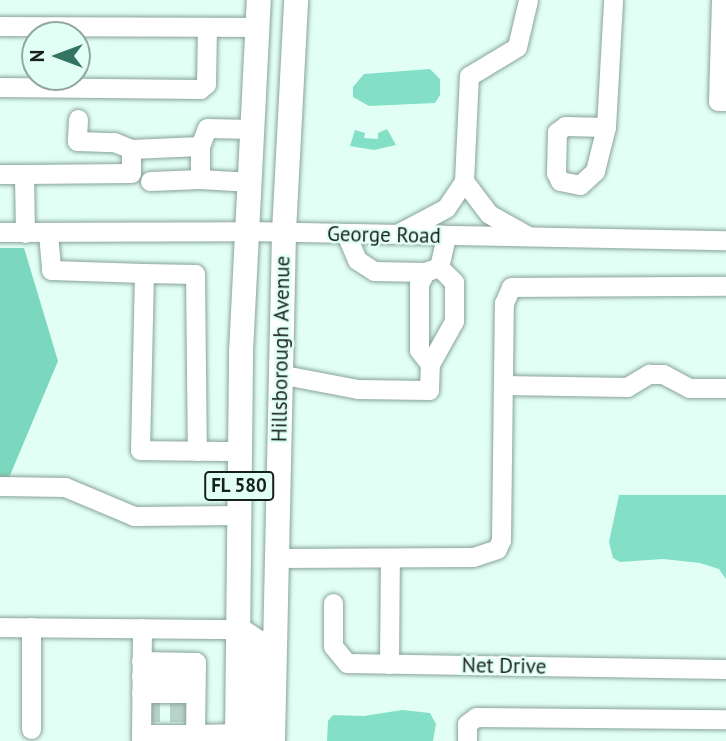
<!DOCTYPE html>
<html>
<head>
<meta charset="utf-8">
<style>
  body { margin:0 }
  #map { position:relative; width:726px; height:741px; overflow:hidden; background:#e2fff6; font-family:"PT Sans",sans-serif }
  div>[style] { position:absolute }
  .forest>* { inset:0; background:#7bd7be }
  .water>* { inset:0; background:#83dfc6 }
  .minor-tunnel>* { height:19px; margin-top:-9.5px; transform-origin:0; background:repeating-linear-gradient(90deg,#b9d2cb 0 19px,transparent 0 29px) }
  .roads { filter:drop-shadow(0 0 2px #88a39a) drop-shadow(0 0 2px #88a39a) }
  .minor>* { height:19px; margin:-9.5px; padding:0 9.5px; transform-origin:9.5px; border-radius:9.5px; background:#fff }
  .major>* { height:24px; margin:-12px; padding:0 12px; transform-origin:12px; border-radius:12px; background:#fff }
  span { translate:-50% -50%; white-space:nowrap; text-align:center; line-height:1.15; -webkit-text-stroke:5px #e2fff6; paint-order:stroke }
  .shield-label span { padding:2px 5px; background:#e2fff6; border:2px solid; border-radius:5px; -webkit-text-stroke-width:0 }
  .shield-label { font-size:19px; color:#16201d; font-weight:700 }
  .street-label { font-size:21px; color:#16201d }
  .north { position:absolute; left:21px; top:21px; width:70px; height:70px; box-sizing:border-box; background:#e2fff6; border:2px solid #90a69f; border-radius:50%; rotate:270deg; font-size:19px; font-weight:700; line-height:28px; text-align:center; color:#16201d }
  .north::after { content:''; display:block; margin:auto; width:24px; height:32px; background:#337463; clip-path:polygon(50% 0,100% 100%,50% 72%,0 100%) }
</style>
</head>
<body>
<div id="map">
  <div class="forest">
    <div style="clip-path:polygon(0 248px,24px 248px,58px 361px,6px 485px,0 485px)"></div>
  </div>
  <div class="water">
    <div style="clip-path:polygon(430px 69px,440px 79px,440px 95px,435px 103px,369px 106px,353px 97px,353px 87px,364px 74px)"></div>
    <div style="clip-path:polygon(387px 129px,396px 145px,374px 150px,350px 146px,355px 130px,365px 133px,364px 138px,378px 139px,378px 133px)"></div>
    <div style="clip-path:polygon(619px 495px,726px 495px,726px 579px,719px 569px,700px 563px,663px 559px,620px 562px,613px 558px,609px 542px)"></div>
    <div style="clip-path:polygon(402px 710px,430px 713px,436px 724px,433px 741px,327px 741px,328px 721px,333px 715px,364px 716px)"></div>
  </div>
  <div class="minor-tunnel">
    <div style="left:141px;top:712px;width:54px"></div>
  </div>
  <div class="roads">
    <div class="minor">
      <div style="left:721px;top:0;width:101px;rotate:91.7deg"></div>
      <div style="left:718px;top:101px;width:8px"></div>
      <div style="left:0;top:26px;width:258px;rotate:0.2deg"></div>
      <div style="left:0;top:87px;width:200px;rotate:0.6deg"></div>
      <div style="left:200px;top:89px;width:8px;rotate:-40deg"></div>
      <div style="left:206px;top:84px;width:57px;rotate:-89deg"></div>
      <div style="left:78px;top:119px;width:22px;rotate:93deg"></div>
      <div style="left:77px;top:141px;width:37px;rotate:2deg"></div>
      <div style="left:114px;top:142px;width:18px;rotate:22deg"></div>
      <div style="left:131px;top:149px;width:69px;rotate:-2.5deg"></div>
      <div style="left:200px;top:146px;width:19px;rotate:-69deg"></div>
      <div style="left:207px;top:128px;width:46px;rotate:1.2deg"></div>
      <div style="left:606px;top:127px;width:41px;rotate:-178.6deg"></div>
      <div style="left:565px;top:126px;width:10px;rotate:143deg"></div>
      <div style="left:557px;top:132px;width:41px;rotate:91.4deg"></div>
      <div style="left:556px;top:173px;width:9px;rotate:63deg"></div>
      <div style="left:560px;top:181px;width:20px;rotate:11deg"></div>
      <div style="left:580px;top:185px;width:21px;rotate:-43deg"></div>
      <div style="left:595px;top:171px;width:45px;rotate:-76deg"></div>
      <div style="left:606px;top:127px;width:127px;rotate:-86.8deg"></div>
      <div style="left:200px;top:146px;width:33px;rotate:90deg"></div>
      <div style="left:200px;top:179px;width:51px;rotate:3.4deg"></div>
      <div style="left:0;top:174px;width:24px"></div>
      <div style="left:150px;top:181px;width:50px;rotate:-2.3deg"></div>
      <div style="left:464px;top:181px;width:41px;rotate:52.9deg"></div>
      <div style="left:489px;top:214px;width:45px;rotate:29.4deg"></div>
      <div style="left:0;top:232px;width:248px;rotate:-0.2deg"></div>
      <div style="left:248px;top:231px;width:478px;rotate:1.1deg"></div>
      <div style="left:25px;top:233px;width:59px;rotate:-91deg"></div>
      <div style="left:24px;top:174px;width:107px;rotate:-0.5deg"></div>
      <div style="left:131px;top:173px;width:24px;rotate:-90deg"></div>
      <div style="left:48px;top:233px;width:37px;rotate:85deg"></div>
      <div style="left:51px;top:270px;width:93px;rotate:1.8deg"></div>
      <div style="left:144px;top:273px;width:177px;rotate:91.3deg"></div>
      <div style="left:140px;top:450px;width:99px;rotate:0.6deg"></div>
      <div style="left:399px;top:233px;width:53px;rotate:-28deg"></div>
      <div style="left:446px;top:208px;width:32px;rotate:-56deg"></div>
      <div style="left:464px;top:181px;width:105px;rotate:-87.3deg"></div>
      <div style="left:469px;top:76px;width:56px;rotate:-31.1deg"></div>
      <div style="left:517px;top:47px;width:48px;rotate:-76.8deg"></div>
      <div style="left:346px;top:234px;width:28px;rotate:67deg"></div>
      <div style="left:357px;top:260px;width:20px;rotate:33deg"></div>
      <div style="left:374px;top:271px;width:51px;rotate:1.1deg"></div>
      <div style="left:425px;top:272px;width:15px;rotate:-20deg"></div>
      <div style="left:439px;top:267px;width:32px;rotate:-77deg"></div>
      <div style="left:425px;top:272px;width:13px;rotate:117deg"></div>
      <div style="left:419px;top:284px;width:66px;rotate:90deg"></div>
      <div style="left:419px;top:350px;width:18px;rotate:52deg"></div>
      <div style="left:430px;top:364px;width:49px;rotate:-60.8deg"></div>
      <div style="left:454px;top:321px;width:39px;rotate:-90deg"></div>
      <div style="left:454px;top:282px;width:21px;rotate:-135deg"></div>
      <div style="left:144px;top:273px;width:51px;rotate:1.1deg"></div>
      <div style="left:195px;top:274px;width:177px;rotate:89.4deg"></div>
      <div style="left:279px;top:374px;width:80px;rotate:10.8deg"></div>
      <div style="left:358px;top:389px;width:71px;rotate:0.8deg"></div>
      <div style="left:429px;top:390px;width:26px;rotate:-88deg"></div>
      <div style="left:503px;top:385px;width:124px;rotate:0.9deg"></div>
      <div style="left:627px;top:387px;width:26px;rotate:-31deg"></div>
      <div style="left:649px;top:374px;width:14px"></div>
      <div style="left:663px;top:374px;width:30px;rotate:28deg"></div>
      <div style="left:689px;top:388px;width:37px"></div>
      <div style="left:0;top:486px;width:65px;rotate:0.9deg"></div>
      <div style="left:65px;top:487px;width:75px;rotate:22.8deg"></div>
      <div style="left:134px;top:516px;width:105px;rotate:-0.5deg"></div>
      <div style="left:276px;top:558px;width:197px;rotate:-0.3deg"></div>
      <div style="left:473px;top:557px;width:25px;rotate:-18deg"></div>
      <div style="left:497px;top:549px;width:10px;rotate:-66deg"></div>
      <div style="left:501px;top:540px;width:237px;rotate:-89.3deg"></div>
      <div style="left:504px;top:303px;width:17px;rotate:-66deg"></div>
      <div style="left:511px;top:287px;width:215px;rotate:-0.3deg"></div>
      <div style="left:333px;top:603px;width:43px;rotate:90deg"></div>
      <div style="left:333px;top:646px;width:22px;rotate:51deg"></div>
      <div style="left:347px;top:663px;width:379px;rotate:0.9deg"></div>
      <div style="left:0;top:627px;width:238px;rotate:0.5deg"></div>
      <div style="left:31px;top:627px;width:102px;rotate:90deg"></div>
      <div style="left:389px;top:664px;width:105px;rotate:-89.5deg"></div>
      <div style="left:141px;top:676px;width:54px"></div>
      <div style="left:141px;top:693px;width:54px"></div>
      <div style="left:141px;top:734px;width:54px"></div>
      <div style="left:195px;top:734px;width:72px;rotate:-89.2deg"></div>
      <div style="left:196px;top:662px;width:55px;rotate:-179deg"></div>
      <div style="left:141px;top:741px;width:113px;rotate:-89.5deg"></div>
      <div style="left:194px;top:741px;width:7px;rotate:-82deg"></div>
      <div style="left:195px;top:734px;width:42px;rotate:-1.4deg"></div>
      <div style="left:467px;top:741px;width:17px;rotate:-90deg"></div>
      <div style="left:467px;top:724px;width:11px;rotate:-38deg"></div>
      <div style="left:476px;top:717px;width:250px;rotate:0.5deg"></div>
    </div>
    <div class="major">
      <div style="left:238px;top:629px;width:22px;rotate:34deg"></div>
      <div style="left:256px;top:641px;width:100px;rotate:90.6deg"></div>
      <div style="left:237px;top:741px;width:389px;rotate:-89.4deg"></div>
      <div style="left:241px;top:352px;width:352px;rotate:-87.1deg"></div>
      <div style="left:273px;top:741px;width:509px;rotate:-88.76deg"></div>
      <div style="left:284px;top:232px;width:232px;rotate:-87deg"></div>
    </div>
  </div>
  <div class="shield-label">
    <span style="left:239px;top:486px">FL 580</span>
  </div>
  <div class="street-label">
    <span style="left:384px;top:235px;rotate:1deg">George Road</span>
    <span style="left:281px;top:349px;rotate:-89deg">Hillsborough Avenue</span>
    <span style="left:504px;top:666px;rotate:1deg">Net Drive</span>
  </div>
  <div class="north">N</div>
</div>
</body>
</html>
